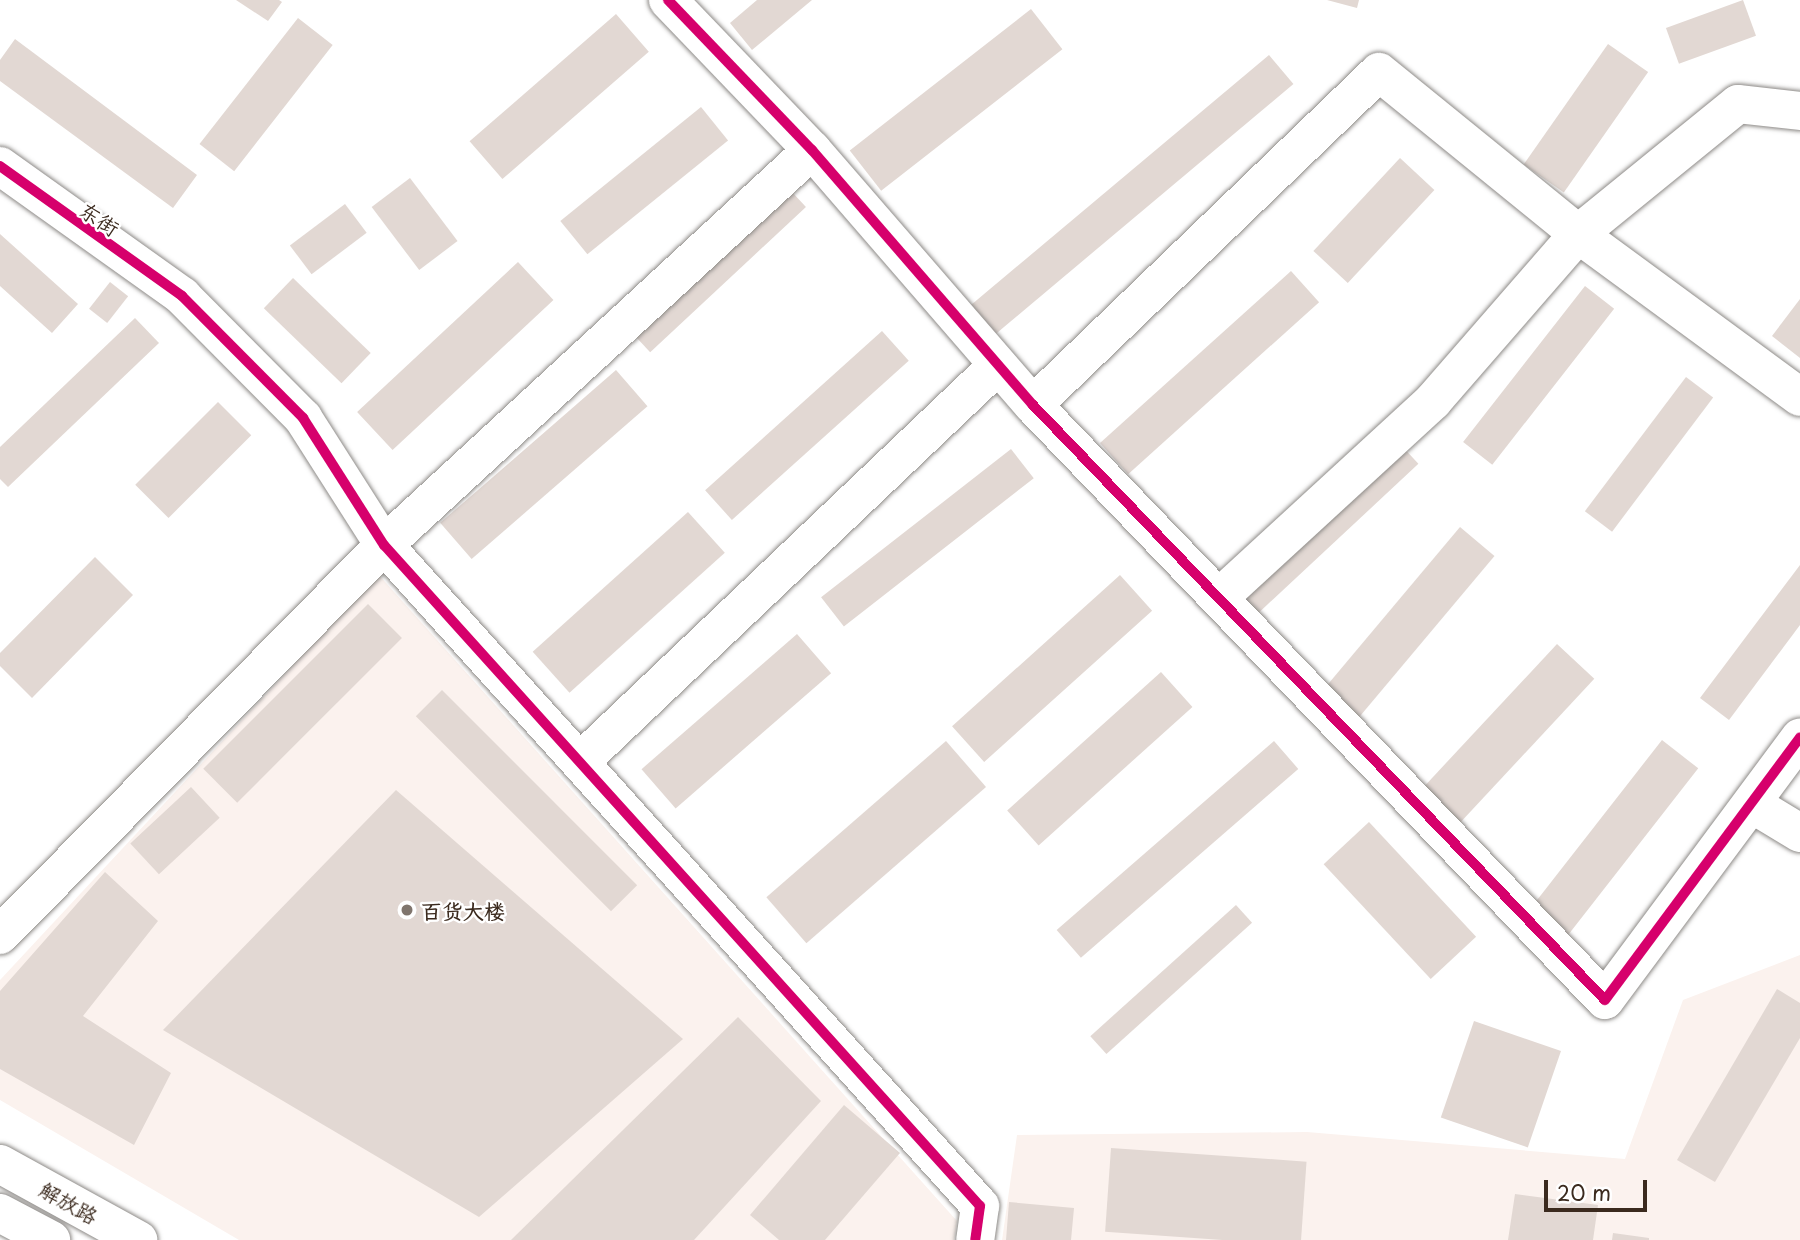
<!DOCTYPE html>
<html>
<head>
<meta charset="utf-8">
<style>
  body { margin:0 }
  #map { position:relative; width:1800px; height:1240px; overflow:hidden; background:#fff; font-family:"Playpen Sans","LXGW WenKai TC",sans-serif }
  div>[style] { position:absolute }
  .built>* { inset:0; background:#fbf2ee }
  .building>* { inset:0; background:#e2d8d3; transform-origin:0 0 }
  .roads { filter:drop-shadow(0 0 2px #8e8b88) drop-shadow(0 0 2px #8e8b88) }
  .minor>* { height:38px; margin:-19px; padding:0 19px; transform-origin:19px; border-radius:19px; background:#fff }
  .highway>* { height:38px; margin:-19px; padding:0 19px; transform-origin:19px; border-radius:19px; background:#fff }
  .cycleway>* { height:10px; margin:-5px; padding:0 5px; transform-origin:5px; border-radius:5px; background:#d6006c }
  .dots>* { width:19px; height:19px; translate:-50% -50%; box-sizing:border-box; border:4px solid #fff; border-radius:50% }
  span { translate:-50% -50%; white-space:nowrap; text-align:center; line-height:1.15; -webkit-text-stroke:5px #fff; paint-order:stroke }
  .street-label { font-size:21px; color:#3b2a1e }
  .poi-label { font-size:21px; color:#3b2a1e; font-weight:700 }
  .left { translate:0 -50%; text-align:left }
  .scale { position:absolute; left:1544px; top:1180px; width:103px; height:32px; box-sizing:border-box; border:4px solid #3b2a1e; border-top:0; padding-left:9px; font-size:21px; line-height:24px; white-space:nowrap; color:#3b2a1e; -webkit-text-stroke:5px #fff; paint-order:stroke }
</style>
</head>
<body>
<div id="map">
  <div class="built">
    <div style="clip-path:polygon(378px 574px,957px 1221px,954px 1240px,239px 1240px,0 1100px,0 980px)"></div>
    <div style="clip-path:polygon(1800px 955px,1800px 1240px,1002px 1240px,1017px 1135px,1307px 1132px,1625px 1159px,1683px 1000px)"></div>
  </div>
  <div class="building">
    <div style="clip-path:polygon(236px 0,279px 0,282px 2px,268px 21px)"></div>
    <div style="clip-path:polygon(757px 0,812px 0,752px 50px,730px 23px)"></div>
    <div style="clip-path:polygon(1327px 0,1359px 0,1357px 8px)"></div>
    <div style="left:1743px;top:0;width:38px;height:82px;rotate:70deg"></div>
    <div style="left:1031px;top:9px;width:51px;height:230px;rotate:52deg"></div>
    <div style="left:616px;top:14px;width:50px;height:194px;rotate:49deg"></div>
    <div style="left:298px;top:18px;width:44px;height:160px;rotate:38deg"></div>
    <div style="clip-path:polygon(15px 39px,197px 175px,173px 208px,0 81px,0 60px)"></div>
    <div style="left:1608px;top:44px;width:49px;height:147px;rotate:35deg"></div>
    <div style="left:1269px;top:55px;width:38px;height:398px;rotate:50deg"></div>
    <div style="left:701px;top:107px;width:43px;height:181px;rotate:51deg"></div>
    <div style="left:1400px;top:158px;width:47px;height:127px;rotate:43deg"></div>
    <div style="left:778px;top:177px;width:41px;height:213px;rotate:47deg"></div>
    <div style="left:410px;top:178px;width:79px;height:48px;rotate:53deg"></div>
    <div style="left:345px;top:204px;width:36px;height:69px;rotate:53deg"></div>
    <div style="clip-path:polygon(0 234px,78px 304px,52px 333px,0 286px)"></div>
    <div style="left:518px;top:262px;width:52px;height:220px;rotate:47deg"></div>
    <div style="left:1291px;top:271px;width:42px;height:257px;rotate:48deg"></div>
    <div style="left:293px;top:278px;width:108px;height:42px;rotate:44deg"></div>
    <div style="left:110px;top:282px;width:23px;height:34px;rotate:38deg"></div>
    <div style="left:1585px;top:286px;width:37px;height:198px;rotate:38deg"></div>
    <div style="clip-path:polygon(1800px 299px,1800px 358px,1772px 336px)"></div>
    <div style="clip-path:polygon(135px 318px,159px 343px,8px 487px,0 479px,0 447px)"></div>
    <div style="left:882px;top:331px;width:40px;height:238px;rotate:48deg"></div>
    <div style="left:616px;top:370px;width:48px;height:233px;rotate:49deg"></div>
    <div style="left:1686px;top:377px;width:34px;height:168px;rotate:37deg"></div>
    <div style="left:218px;top:402px;width:47px;height:117px;rotate:45deg"></div>
    <div style="left:1385px;top:428px;width:49px;height:222px;rotate:47deg"></div>
    <div style="left:1011px;top:449px;width:37px;height:241px;rotate:52deg"></div>
    <div style="left:688px;top:512px;width:55px;height:209px;rotate:48deg"></div>
    <div style="left:1460px;top:527px;width:45px;height:210px;rotate:40deg"></div>
    <div style="clip-path:polygon(95px 557px,133px 595px,32px 698px,0 666px,0 653px)"></div>
    <div style="clip-path:polygon(1800px 565px,1800px 625px,1729px 720px,1700px 698px)"></div>
    <div style="left:1120px;top:575px;width:48px;height:226px;rotate:48deg"></div>
    <div style="left:368px;top:604px;width:48px;height:233px;rotate:45deg"></div>
    <div style="left:797px;top:634px;width:52px;height:206px;rotate:49deg"></div>
    <div style="left:1557px;top:644px;width:51px;height:206px;rotate:43deg"></div>
    <div style="left:1161px;top:672px;width:47px;height:207px;rotate:48deg"></div>
    <div style="left:442px;top:690px;width:276px;height:37px;rotate:45deg"></div>
    <div style="left:1662px;top:740px;width:46px;height:232px;rotate:38deg"></div>
    <div style="left:946px;top:741px;width:61px;height:238px;rotate:49deg"></div>
    <div style="left:1274px;top:741px;width:37px;height:288px;rotate:49deg"></div>
    <div style="left:191px;top:787px;width:42px;height:83px;rotate:47deg"></div>
    <div style="clip-path:polygon(396px 790px,683px 1039px,479px 1217px,163px 1030px)"></div>
    <div style="left:1369px;top:822px;width:157px;height:62px;rotate:47deg"></div>
    <div style="clip-path:polygon(105px 872px,158px 921px,83px 1016px,171px 1073px,134px 1145px,0 1069px,0 991px)"></div>
    <div style="left:1236px;top:905px;width:24px;height:196px;rotate:48deg"></div>
    <div style="clip-path:polygon(1777px 989px,1800px 1003px,1800px 1038px,1715px 1182px,1677px 1160px)"></div>
    <div style="clip-path:polygon(738px 1017px,821px 1101px,694px 1240px,511px 1240px)"></div>
    <div style="left:1474px;top:1021px;width:92px;height:102px;rotate:19deg"></div>
    <div style="clip-path:polygon(844px 1105px,900px 1153px,825px 1240px,779px 1240px,750px 1215px)"></div>
    <div style="left:1111px;top:1148px;width:196px;height:84px;rotate:4deg"></div>
    <div style="clip-path:polygon(1515px 1194px,1598px 1205px,1593px 1240px,1508px 1240px)"></div>
    <div style="clip-path:polygon(1009px 1202px,1074px 1208px,1071px 1240px,1006px 1240px)"></div>
    <div style="clip-path:polygon(1613px 1233px,1649px 1238px,1649px 1240px,1612px 1240px)"></div>
  </div>
  <div class="roads">
    <div class="minor">
      <div style="left:668px;top:0;width:208px;rotate:46.2deg"></div>
      <div style="left:812px;top:150px;width:337px;rotate:49.1deg"></div>
      <div style="left:1033px;top:405px;width:825px;rotate:46.13deg"></div>
      <div style="left:1605px;top:1000px;width:327px;rotate:-53.4deg"></div>
      <div style="left:0;top:166px;width:224px;rotate:35.5deg"></div>
      <div style="left:182px;top:296px;width:172px;rotate:45.2deg"></div>
      <div style="left:303px;top:418px;width:151px;rotate:57.5deg"></div>
      <div style="left:384px;top:545px;width:890px;rotate:47.96deg"></div>
      <div style="left:980px;top:1206px;width:34px;rotate:98deg"></div>
      <div style="left:1033px;top:405px;width:480px;rotate:-43.9deg"></div>
      <div style="left:1379px;top:72px;width:257px;rotate:39.1deg"></div>
      <div style="left:1578px;top:234px;width:275px;rotate:36.3deg"></div>
      <div style="left:1221px;top:596px;width:288px;rotate:-42.6deg"></div>
      <div style="left:1433px;top:401px;width:221px;rotate:-49deg"></div>
      <div style="left:1578px;top:234px;width:206px;rotate:-39.1deg"></div>
      <div style="left:1738px;top:104px;width:62px;rotate:6.4deg"></div>
      <div style="left:580px;top:762px;width:576px;rotate:-43.52deg"></div>
      <div style="left:1752px;top:804px;width:56px;rotate:31.1deg"></div>
      <div style="left:0;top:935px;width:547px;rotate:-45.44deg"></div>
      <div style="left:384px;top:545px;width:582px;rotate:-42.7deg"></div>
    </div>
    <div class="highway">
      <div style="left:0;top:1164px;width:158px;rotate:28.8deg"></div>
      <div style="left:0;top:1213px;width:58px;rotate:27.9deg"></div>
    </div>
  </div>
  <div class="cycleway">
    <div style="left:668px;top:0;width:208px;rotate:46.2deg"></div>
    <div style="left:812px;top:150px;width:337px;rotate:49.1deg"></div>
    <div style="left:1033px;top:405px;width:825px;rotate:46.13deg"></div>
    <div style="left:1605px;top:1000px;width:327px;rotate:-53.4deg"></div>
    <div style="left:0;top:166px;width:224px;rotate:35.5deg"></div>
    <div style="left:182px;top:296px;width:172px;rotate:45.2deg"></div>
    <div style="left:303px;top:418px;width:151px;rotate:57.5deg"></div>
    <div style="left:384px;top:545px;width:890px;rotate:47.96deg"></div>
    <div style="left:980px;top:1206px;width:34px;rotate:98deg"></div>
  </div>
  <div class="dots">
    <div style="left:407px;top:910px;background:#80756d"></div>
  </div>
  <div class="street-label">
    <span style="left:100px;top:218px;rotate:34deg">东街</span>
    <span style="left:69px;top:1202px;rotate:29deg">解放路</span>
  </div>
  <div class="poi-label">
    <span class="left" style="left:421px;top:910px">百货大楼</span>
  </div>
  <div class="scale">20 m</div>
</div>
</body>
</html>
